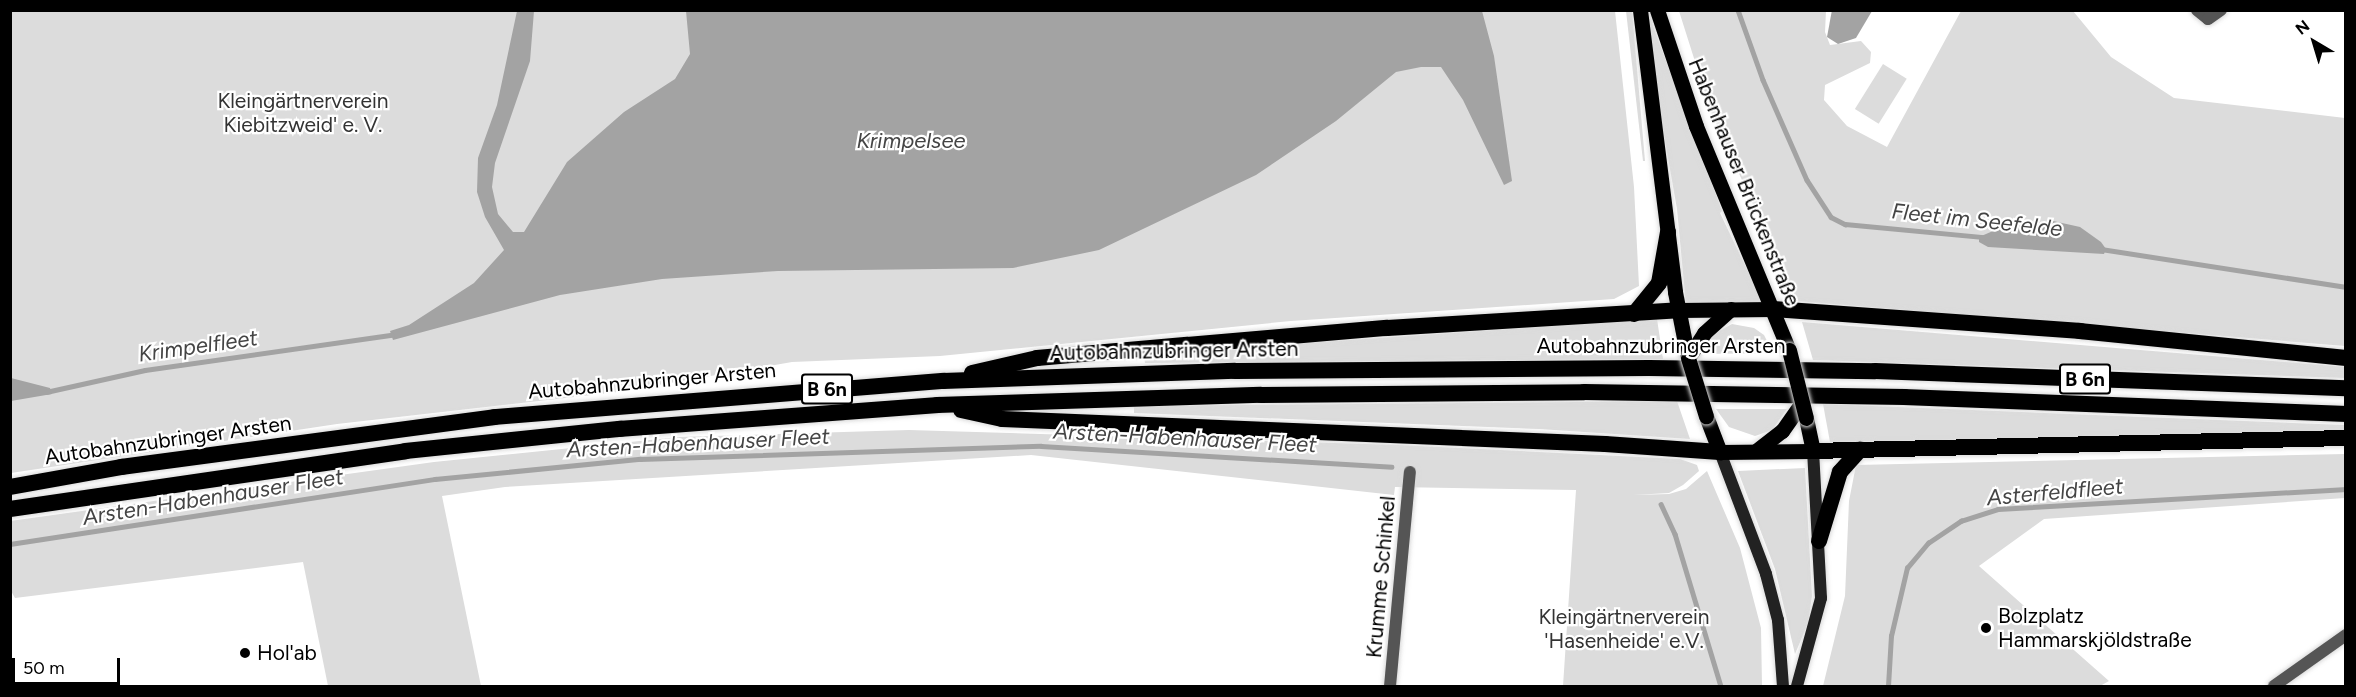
<!DOCTYPE html>
<html>
<head>
<meta charset="utf-8">
<style>
  body { margin:0 }
  #map { position:relative; width:2356px; height:697px; overflow:hidden; background:#fff; font-family:Figtree,sans-serif }
  div>[style] { position:absolute }
  .green>* { inset:0; background:#dcdcdc; transform-origin:0 0 }
  .water>* { inset:0; background:#a3a3a3 }
  .stream>* { height:4.5px; margin:-2.25px; padding:0 2.25px; transform-origin:2.25px; border-radius:2.25px; background:#a3a3a3 }
  .roads { filter:drop-shadow(0 0 2px #dbdbdb) drop-shadow(0 0 2px #dbdbdb) }
  .minor>* { height:12px; margin:-6px; padding:0 6px; transform-origin:6px; border-radius:6px; background:#555 }
  .secondary>* { height:12px; margin:-6px; padding:0 6px; transform-origin:6px; border-radius:6px; background:#222 }
  .primary>* { height:15px; margin:-7.5px; padding:0 7.5px; transform-origin:7.5px; border-radius:7.5px; background:#000 }
  .trunk>* { height:16px; margin:-8px; padding:0 8px; transform-origin:8px; border-radius:8px; background:#000 }
  .bridges { filter:drop-shadow(0 0 2px #dbdbdb) drop-shadow(0 0 2px #dbdbdb) }
  .primary-bridge>* { height:15px; margin:-7.5px; padding:0 7.5px; transform-origin:7.5px; border-radius:7.5px; background:#000 }
  .dots>* { width:16px; height:16px; translate:-50% -50%; box-sizing:border-box; border:3px solid #fff; border-radius:50% }
  span { translate:-50% -50%; white-space:nowrap; text-align:center; line-height:1.15; -webkit-text-stroke:4.5px #fff; paint-order:stroke }
  .shield-label span { padding:2px 4px; background:#fff; border:2px solid; border-radius:4px; -webkit-text-stroke-width:0 }
  .shield-label { font-size:20px; color:#000; font-weight:700 }
  .park-label { font-size:21px; color:#333 }
  .street-label { font-size:21px; color:#000 }
  .poi-label { font-size:21px; color:#000 }
  .left { translate:0 -50%; text-align:left }
  .water-label { font-size:22px; color:#444; font-style:italic }
  .frame { position:absolute; inset:0; border:12px solid #000; pointer-events:none }
  .north { position:absolute; left:2284px; top:12px; width:60px; height:60px; -webkit-text-stroke:4px #fff; paint-order:stroke; rotate:322deg; font-size:16px; font-weight:700; line-height:24px; text-align:center; color:#000 }
  .north::after { content:''; display:block; margin:auto; width:21px; height:27px; background:#000; clip-path:polygon(50% 0,100% 100%,50% 72%,0 100%) }
  .scale { position:absolute; left:12px; top:658px; width:108px; height:27px; box-sizing:border-box; border:3px solid #000; border-top:0; padding-left:8px; font-size:18px; line-height:21px; white-space:nowrap; color:#000; -webkit-text-stroke:4px #fff; paint-order:stroke }
</style>
</head>
<body>
<div id="map">
  <div class="green">
    <div style="clip-path:polygon(11px 11px,1615px 11px,1634px 187px,1639px 286px,1614px 299px,1291px 321px,940px 356px,792px 362px,618px 392px,337px 424px,11px 473px)"></div>
    <div style="clip-path:polygon(1626px 11px,1632px 11px,1645px 161px,1643px 161px)"></div>
    <div style="clip-path:polygon(1679px 11px,1826px 11px,1825px 32px,1830px 45px,1861px 41px,1871px 52px,1870px 63px,1825px 85px,1824px 100px,1847px 126px,1887px 147px,1961px 11px,2073px 11px,2111px 57px,2174px 98px,2345px 118px,2345px 346px,1797px 301px,1711px 112px)"></div>
    <div style="clip-path:polygon(1650px 18px,1722px 211px,1720px 213px,1763px 303px,1686px 305px,1677px 209px,1652px 67px)"></div>
    <div style="left:1883px;top:64px;width:28px;height:53px;rotate:32deg"></div>
    <div style="clip-path:polygon(1657px 319px,1663px 359px,1145px 363px,1144px 354px)"></div>
    <div style="clip-path:polygon(1802px 322px,2345px 367px,2345px 378px,1813px 360px)"></div>
    <div style="clip-path:polygon(1732px 324px,1754px 328px,1764px 335px,1773px 353px,1704px 354px,1712px 335px)"></div>
    <div style="clip-path:polygon(1677px 401px,1690px 439px,1539px 429px,1134px 413px,1134px 406px)"></div>
    <div style="clip-path:polygon(1823px 404px,2345px 425px,2345px 432px,1830px 442px)"></div>
    <div style="clip-path:polygon(1716px 409px,1787px 409px,1772px 430px,1755px 436px,1729px 427px)"></div>
    <div style="clip-path:polygon(909px 430px,1398px 445px,1680px 459px,1697px 465px,1699px 471px,1683px 485px,1669px 493px,1633px 495px,1669px 494px,1686px 489px,1707px 471px,1740px 548px,1761px 628px,1762px 686px,1563px 686px,1576px 490px,1395px 487px,1394px 495px,1031px 455px,505px 487px,442px 496px,481px 686px,328px 686px,303px 562px,15px 598px,11px 591px,10px 521px,434px 462px,679px 437px)"></div>
    <div style="clip-path:polygon(2345px 454px,2345px 498px,2044px 519px,1979px 566px,2109px 681px,2100px 686px,1823px 686px,1845px 596px,1849px 501px,1856px 465px)"></div>
    <div style="clip-path:polygon(1805px 468px,1812px 596px,1808px 623px,1795px 654px,1775px 569px,1738px 471px)"></div>
  </div>
  <div class="water">
    <div style="clip-path:polygon(1832px 10px,1872px 10px,1872px 11px,1856px 38px,1838px 44px,1827px 37px)"></div>
    <div style="clip-path:polygon(517px 11px,534px 11px,530px 61px,495px 163px,492px 187px,498px 214px,513px 232px,524px 232px,567px 162px,624px 112px,675px 79px,690px 54px,686px 11px,1482px 11px,1494px 56px,1512px 181px,1504px 185px,1463px 100px,1441px 67px,1421px 67px,1396px 72px,1336px 121px,1256px 175px,1099px 250px,1013px 268px,778px 271px,662px 279px,560px 295px,393px 340px,390px 331px,409px 325px,474px 283px,504px 250px,485px 217px,477px 192px,478px 158px,497px 105px)"></div>
    <div style="clip-path:polygon(2053px 221px,2080px 227px,2101px 242px,2106px 249px,2104px 254px,1988px 247px,1979px 242px,1979px 237px,2007px 225px)"></div>
    <div style="clip-path:polygon(11px 378px,50px 388px,52px 394px,11px 401px)"></div>
  </div>
  <div class="stream">
    <div style="left:1738px;top:10px;width:74px;rotate:70.3deg"></div>
    <div style="left:1763px;top:80px;width:109px;rotate:66.3deg"></div>
    <div style="left:1807px;top:180px;width:44px;rotate:57deg"></div>
    <div style="left:1831px;top:217px;width:16px;rotate:27deg"></div>
    <div style="left:1845px;top:224px;width:139px;rotate:5.4deg"></div>
    <div style="left:2101px;top:249px;width:248px;rotate:8.8deg"></div>
    <div style="left:46px;top:392px;width:101px;rotate:-12.5deg"></div>
    <div style="left:145px;top:370px;width:249px;rotate:-8.1deg"></div>
    <div style="left:1661px;top:504px;width:33px;rotate:65deg"></div>
    <div style="left:1675px;top:534px;width:159px;rotate:73.2deg"></div>
    <div style="left:10px;top:544px;width:430px;rotate:-8.7deg"></div>
    <div style="left:435px;top:479px;width:206px;rotate:-5.6deg"></div>
    <div style="left:640px;top:459px;width:401px;rotate:-1.9deg"></div>
    <div style="left:1041px;top:446px;width:351px;rotate:3.4deg"></div>
    <div style="left:1888px;top:686px;width:50px;rotate:-86.6deg"></div>
    <div style="left:1891px;top:636px;width:70px;rotate:-76.8deg"></div>
    <div style="left:1907px;top:568px;width:33px;rotate:-50deg"></div>
    <div style="left:1928px;top:543px;width:40px;rotate:-34deg"></div>
    <div style="left:1961px;top:521px;width:39px;rotate:-18deg"></div>
    <div style="left:1998px;top:509px;width:349px;rotate:-3.3deg"></div>
  </div>
  <div class="roads">
    <div class="minor">
      <div style="left:2197px;top:10px;width:14px;rotate:39deg"></div>
      <div style="left:2208px;top:19px;width:16px;rotate:-35deg"></div>
      <div style="left:1390px;top:686px;width:215px;rotate:-84.7deg"></div>
      <div style="left:2274px;top:686px;width:88px;rotate:-35.3deg"></div>
    </div>
    <div class="secondary">
      <div style="left:1720px;top:452px;width:130px;rotate:69.3deg"></div>
      <div style="left:1766px;top:574px;width:48px;rotate:75.4deg"></div>
      <div style="left:1778px;top:620px;width:66px;rotate:85.7deg"></div>
      <div style="left:1797px;top:686px;width:91px;rotate:-74.7deg"></div>
      <div style="left:1821px;top:598px;width:147px;rotate:-93.1deg"></div>
    </div>
    <div class="primary">
      <div style="left:1640px;top:10px;width:284px;rotate:82.9deg"></div>
      <div style="left:1675px;top:292px;width:67px;rotate:78.9deg"></div>
      <div style="left:1657px;top:10px;width:122px;rotate:71.4deg"></div>
      <div style="left:1696px;top:126px;width:243px;rotate:67.5deg"></div>
      <div style="left:1678px;top:310px;width:96px;rotate:-0.6deg"></div>
      <div style="left:1688px;top:358px;width:30px;rotate:-57deg"></div>
      <div style="left:1704px;top:333px;width:36px;rotate:-42deg"></div>
      <div style="left:1706px;top:416px;width:39px;rotate:69deg"></div>
      <div style="left:1720px;top:452px;width:93px;rotate:-0.6deg"></div>
      <div style="left:1813px;top:451px;width:34px;rotate:-102deg"></div>
      <div style="left:1756px;top:451px;width:33px;rotate:-38deg"></div>
      <div style="left:1782px;top:431px;width:37px;rotate:-55deg"></div>
    </div>
    <div class="trunk">
      <div style="left:1774px;top:309px;width:307px;rotate:4.1deg"></div>
      <div style="left:2080px;top:331px;width:267px;rotate:5.8deg"></div>
      <div style="left:1634px;top:314px;width:40px;rotate:-51deg"></div>
      <div style="left:1659px;top:283px;width:52px;rotate:-80deg"></div>
      <div style="left:972px;top:373px;width:67px;rotate:-13deg"></div>
      <div style="left:1037px;top:358px;width:151px;rotate:-5deg"></div>
      <div style="left:1187px;top:345px;width:201px;rotate:-4.9deg"></div>
      <div style="left:1387px;top:328px;width:292px;rotate:-3.5deg"></div>
      <div style="left:961px;top:410px;width:42px;rotate:12.4deg"></div>
      <div style="left:1002px;top:419px;width:604px;rotate:2.37deg"></div>
      <div style="left:1605px;top:444px;width:115px;rotate:4deg"></div>
      <div style="left:1813px;top:451px;width:533px;rotate:-1.4deg"></div>
      <div style="left:10px;top:487px;width:113px;rotate:-10.2deg"></div>
      <div style="left:121px;top:467px;width:377px;rotate:-7.6deg"></div>
      <div style="left:495px;top:417px;width:449px;rotate:-4.6deg"></div>
      <div style="left:943px;top:381px;width:292px;rotate:-2deg"></div>
      <div style="left:1235px;top:371px;width:414px;rotate:-0.4deg"></div>
      <div style="left:1649px;top:368px;width:226px;rotate:0.8deg"></div>
      <div style="left:1875px;top:371px;width:471px;rotate:2.1deg"></div>
      <div style="left:10px;top:509px;width:400px;rotate:-8.3deg"></div>
      <div style="left:406px;top:451px;width:215px;rotate:-5.9deg"></div>
      <div style="left:620px;top:429px;width:318px;rotate:-4.3deg"></div>
      <div style="left:937px;top:405px;width:324px;rotate:-1.8deg"></div>
      <div style="left:1261px;top:395px;width:323px;rotate:-0.5deg"></div>
      <div style="left:1584px;top:392px;width:321px;rotate:0.9deg"></div>
      <div style="left:1905px;top:397px;width:441px;rotate:2.2deg"></div>
      <div style="left:1819px;top:541px;width:72px;rotate:-73.1deg"></div>
      <div style="left:1840px;top:472px;width:30px;rotate:-48deg"></div>
    </div>
  </div>
  <div class="bridges">
    <div class="primary-bridge">
      <div style="left:1789px;top:350px;width:70px;rotate:76deg"></div>
      <div style="left:1688px;top:358px;width:61px;rotate:72.8deg"></div>
    </div>
  </div>
  <div class="dots">
    <div style="left:1986px;top:628px;background:#000"></div>
    <div style="left:245px;top:653px;background:#000"></div>
  </div>
  <div class="shield-label">
    <span style="left:2085px;top:379px">B 6n</span>
    <span style="left:827px;top:389px">B 6n</span>
  </div>
  <div class="park-label">
    <span style="left:303px;top:113px">Kleingärtnerverein<br>Kiebitzweid' e. V.</span>
    <span style="left:1624px;top:629px">Kleingärtnerverein<br>'Hasenheide' e.V.</span>
  </div>
  <div class="street-label">
    <span style="left:1744px;top:182px;rotate:68deg">Habenhauser Brückenstraße</span>
    <span style="left:1661px;top:346px">Autobahnzubringer Arsten</span>
    <span style="left:1174px;top:351px;rotate:-1deg">Autobahnzubringer Arsten</span>
    <span style="left:652px;top:381px;rotate:-5deg">Autobahnzubringer Arsten</span>
    <span style="left:168px;top:440px;rotate:-8deg">Autobahnzubringer Arsten</span>
    <span style="left:1381px;top:577px;rotate:-85deg">Krumme Schinkel</span>
  </div>
  <div class="poi-label">
    <span class="left" style="left:1998px;top:628px">Bolzplatz<br>Hammarskjöldstraße</span>
    <span class="left" style="left:257px;top:653px">Hol'ab</span>
  </div>
  <div class="water-label">
    <span style="left:911px;top:141px">Krimpelsee</span>
    <span style="left:1977px;top:220px;rotate:6deg">Fleet im Seefelde</span>
    <span style="left:198px;top:346px;rotate:-8deg">Krimpelfleet</span>
    <span style="left:1185px;top:438px;rotate:3deg">Arsten-Habenhauser Fleet</span>
    <span style="left:698px;top:443px;rotate:-3deg">Arsten-Habenhauser Fleet</span>
    <span style="left:2055px;top:492px;rotate:-5deg">Asterfeldfleet</span>
    <span style="left:213px;top:497px;rotate:-9deg">Arsten-Habenhauser Fleet</span>
  </div>
  <div class="frame"></div>
  <div class="north">N</div>
  <div class="scale">50 m</div>
</div>
</body>
</html>
